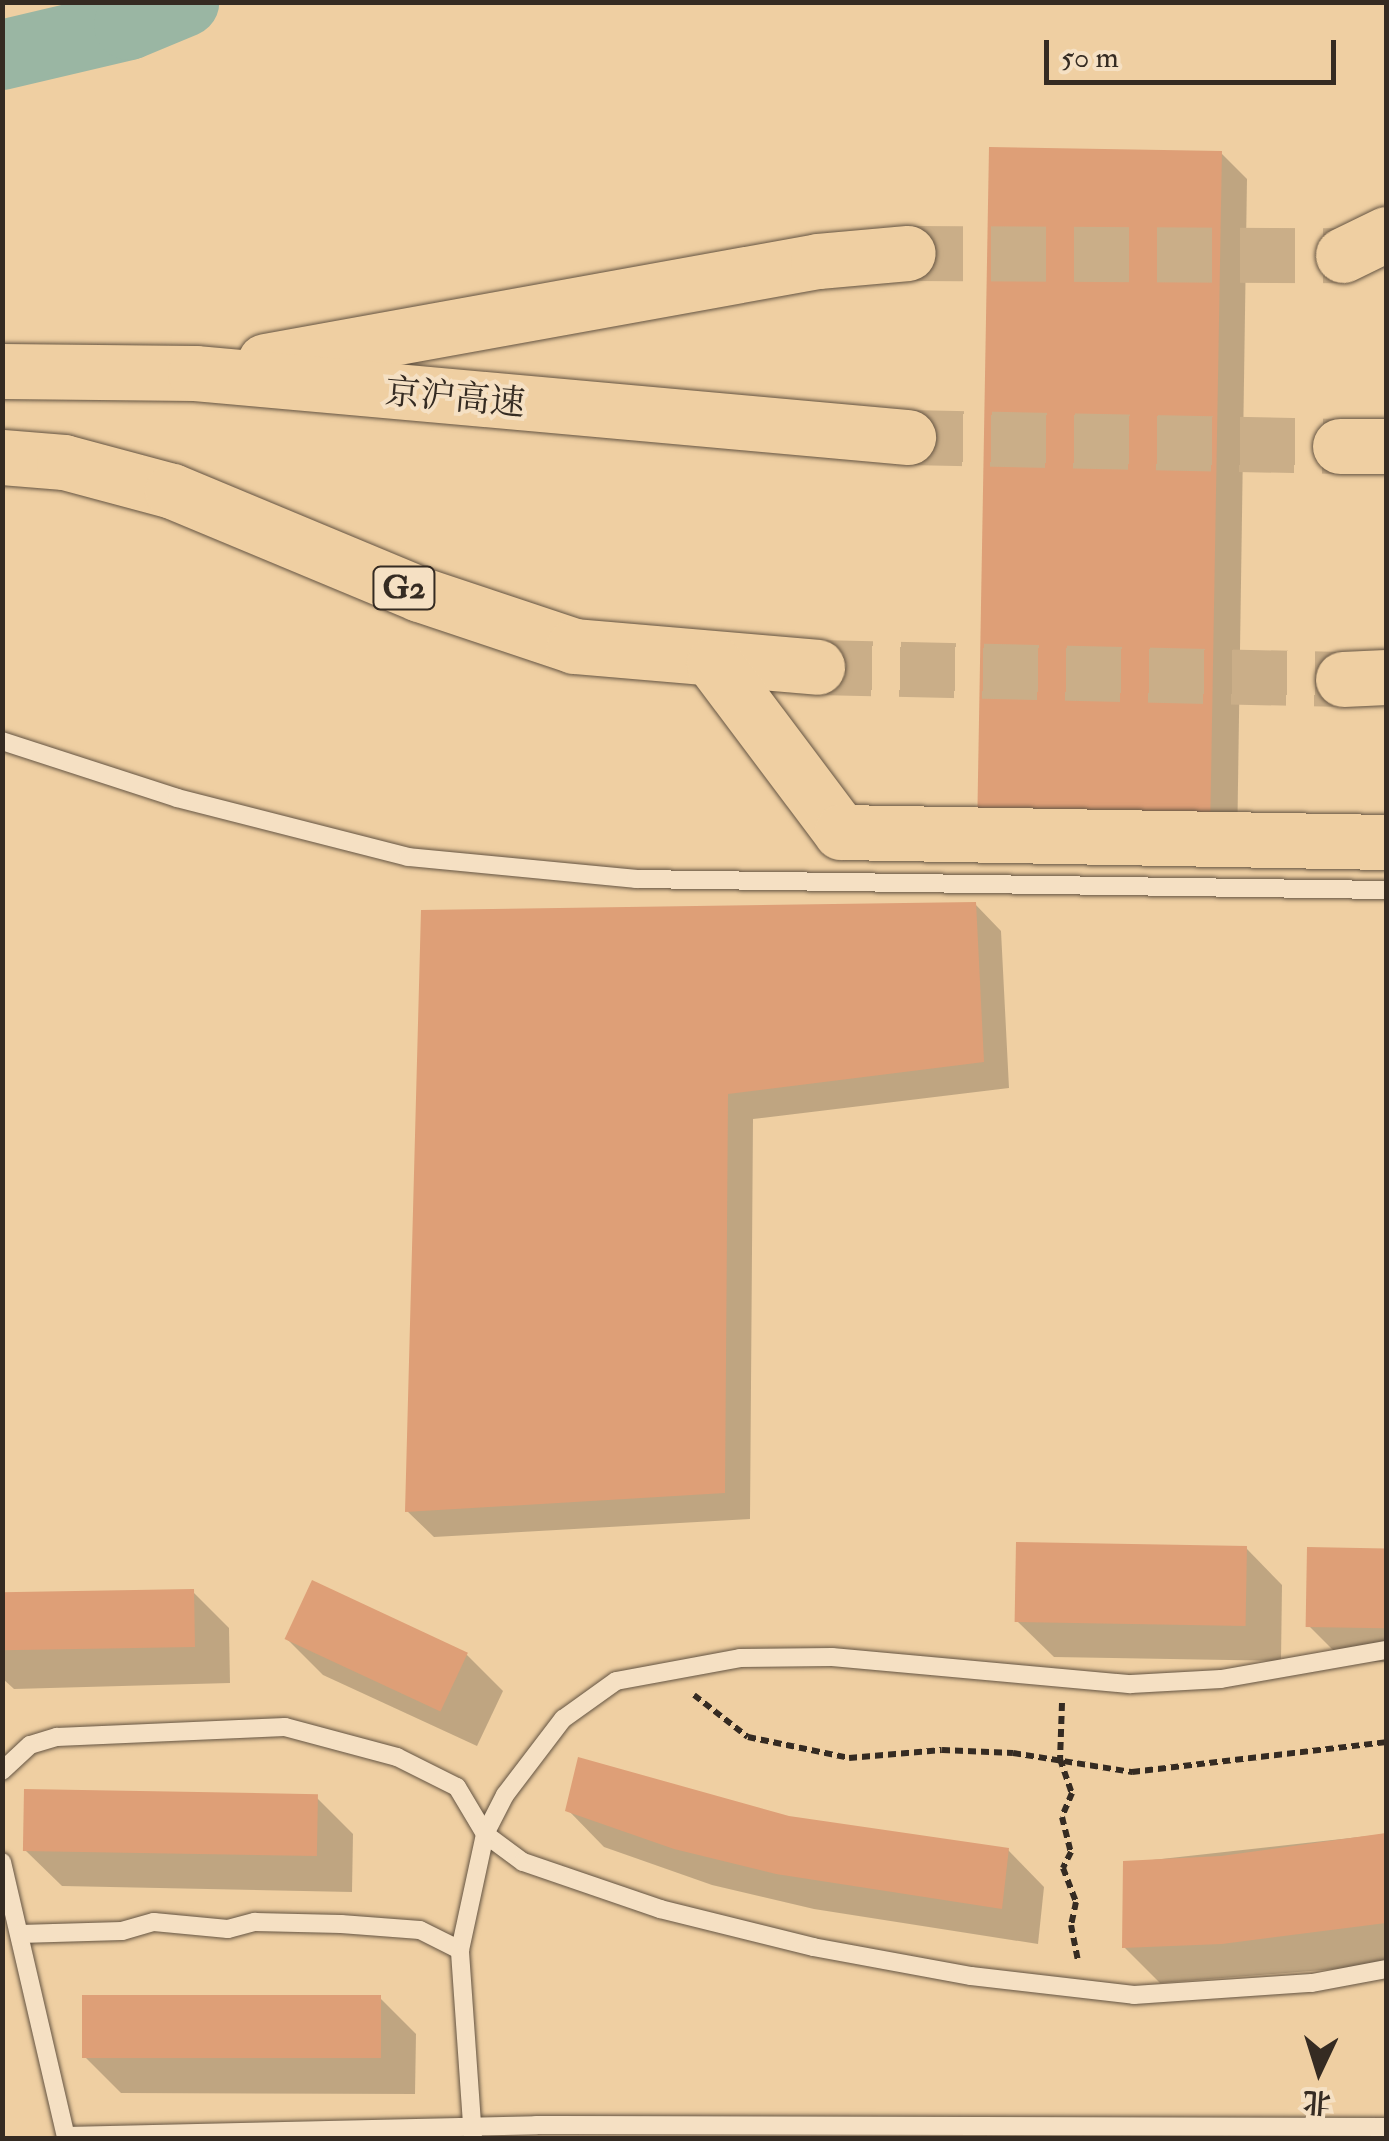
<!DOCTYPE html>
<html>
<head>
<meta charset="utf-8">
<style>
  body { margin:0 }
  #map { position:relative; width:1389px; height:2141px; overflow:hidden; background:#efcfa2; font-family:"IM FELL Double Pica","Noto Serif SC",serif }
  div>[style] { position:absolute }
  .shadow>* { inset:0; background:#0003 }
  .river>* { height:70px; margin:-35px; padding:0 35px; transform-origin:35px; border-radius:35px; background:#9ab6a3 }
  .building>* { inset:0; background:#de9f77; transform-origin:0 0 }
  .highway-tunnel>* { height:55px; margin-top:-27.5px; transform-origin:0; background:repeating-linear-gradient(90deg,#caae88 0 55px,transparent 0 83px) }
  .path>* { height:6px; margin-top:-3px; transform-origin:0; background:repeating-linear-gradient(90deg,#352b22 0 8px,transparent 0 13px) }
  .roads { filter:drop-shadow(0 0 2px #645442) drop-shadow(0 0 2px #645442) }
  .lane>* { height:18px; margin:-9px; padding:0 9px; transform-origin:9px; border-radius:9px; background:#f5e0c3 }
  .highway>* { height:55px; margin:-27.5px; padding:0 27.5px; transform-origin:27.5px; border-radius:27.5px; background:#efcfa2 }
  span { translate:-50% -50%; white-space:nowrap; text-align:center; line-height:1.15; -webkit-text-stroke:8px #f5e0c3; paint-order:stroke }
  .shield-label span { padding:2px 8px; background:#f5e0c3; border:2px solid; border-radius:8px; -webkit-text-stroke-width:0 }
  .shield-label { font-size:32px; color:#352b22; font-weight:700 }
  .street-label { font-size:35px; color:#352b22 }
  .frame { position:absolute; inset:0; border:5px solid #352b22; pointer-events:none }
  .north { position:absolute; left:1269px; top:2021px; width:100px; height:100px; -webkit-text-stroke:8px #f5e0c3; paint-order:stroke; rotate:184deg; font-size:28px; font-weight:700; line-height:40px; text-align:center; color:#352b22 }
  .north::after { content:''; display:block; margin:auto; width:35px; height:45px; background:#352b22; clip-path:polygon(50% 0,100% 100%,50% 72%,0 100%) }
  .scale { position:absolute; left:1044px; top:40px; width:292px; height:45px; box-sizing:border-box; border:5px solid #352b22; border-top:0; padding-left:12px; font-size:30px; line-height:35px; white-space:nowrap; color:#352b22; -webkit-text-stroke:8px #f5e0c3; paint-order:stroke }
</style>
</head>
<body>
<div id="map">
  <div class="shadow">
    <div style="clip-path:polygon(1221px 153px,1247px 179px,1237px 852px,1008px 849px)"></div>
    <div style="clip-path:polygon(975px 904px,1001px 931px,1009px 1088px,753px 1119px,750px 1519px,434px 1537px,407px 1511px,424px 912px)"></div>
    <div style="clip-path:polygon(1246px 1548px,1282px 1585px,1281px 1661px,1054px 1657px,1017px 1621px)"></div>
    <div style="clip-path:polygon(1310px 1549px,1386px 1550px,1386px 1662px,1345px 1662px,1309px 1626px)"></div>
    <div style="clip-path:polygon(193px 1592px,229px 1628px,230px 1683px,14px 1689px,2px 1678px,2px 1598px)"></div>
    <div style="clip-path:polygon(287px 1639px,467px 1655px,503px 1691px,477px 1746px,323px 1675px)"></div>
    <div style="clip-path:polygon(317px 1798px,353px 1834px,352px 1892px,62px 1886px,25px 1850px)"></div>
    <div style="clip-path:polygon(568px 1810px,788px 1818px,1008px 1850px,1044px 1887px,1038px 1944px,814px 1909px,712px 1885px,604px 1847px)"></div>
    <div style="clip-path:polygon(1386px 1834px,1386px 1965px,1160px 1983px,1124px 1947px,1125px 1863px)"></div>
    <div style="clip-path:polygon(380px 1998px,416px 2034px,415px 2094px,121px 2093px,85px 2057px)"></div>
  </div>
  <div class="river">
    <div style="left:2px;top:55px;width:130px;rotate:-13.3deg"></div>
    <div style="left:129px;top:25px;width:60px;rotate:-22.7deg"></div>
  </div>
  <div class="building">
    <div style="left:989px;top:147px;width:233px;height:677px;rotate:1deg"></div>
    <div style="clip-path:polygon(976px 902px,984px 1062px,728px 1094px,725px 1493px,405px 1512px,421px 910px)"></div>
    <div style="left:1016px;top:1542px;width:231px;height:80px;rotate:1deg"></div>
    <div style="left:1307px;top:1547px;width:79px;height:80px;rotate:1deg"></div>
    <div style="left:312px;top:1580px;width:172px;height:65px;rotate:25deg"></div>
    <div style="left:194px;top:1589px;width:58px;height:192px;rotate:89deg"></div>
    <div style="clip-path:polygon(578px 1757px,789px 1816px,1009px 1848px,1002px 1909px,776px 1874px,674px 1849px,565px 1811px)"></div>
    <div style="left:24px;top:1789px;width:294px;height:62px;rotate:1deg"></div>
    <div style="clip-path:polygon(1386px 1833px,1386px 1923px,1222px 1944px,1122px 1948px,1123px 1861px,1221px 1856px)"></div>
    <div style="left:82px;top:1995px;width:299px;height:63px"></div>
  </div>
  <div class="highway-tunnel">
    <div style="left:908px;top:253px;width:435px;rotate:0.3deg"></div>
    <div style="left:908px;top:437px;width:432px;rotate:1.2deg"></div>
    <div style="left:817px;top:667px;width:526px;rotate:1.31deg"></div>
  </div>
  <div class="path">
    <div style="left:694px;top:1695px;width:68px;rotate:37.9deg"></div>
    <div style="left:748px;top:1737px;width:103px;rotate:11.7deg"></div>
    <div style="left:849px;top:1758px;width:93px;rotate:-4.9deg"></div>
    <div style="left:942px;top:1750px;width:71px;rotate:2.4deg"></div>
    <div style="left:1013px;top:1753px;width:121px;rotate:9.1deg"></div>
    <div style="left:1132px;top:1772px;width:256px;rotate:-6.7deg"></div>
    <div style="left:1062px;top:1703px;width:56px;rotate:92deg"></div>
    <div style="left:1060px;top:1759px;width:36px;rotate:71deg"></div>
    <div style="left:1072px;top:1793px;width:26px;rotate:113deg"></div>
    <div style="left:1062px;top:1817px;width:36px;rotate:76deg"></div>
    <div style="left:1071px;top:1852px;width:18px;rotate:117deg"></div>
    <div style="left:1063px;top:1868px;width:36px;rotate:69deg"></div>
    <div style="left:1076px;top:1902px;width:24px;rotate:102deg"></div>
    <div style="left:1071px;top:1925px;width:38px;rotate:79deg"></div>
  </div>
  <div class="roads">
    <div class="lane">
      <div style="left:2px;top:741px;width:184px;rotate:18deg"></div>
      <div style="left:177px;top:798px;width:238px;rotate:14.3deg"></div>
      <div style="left:408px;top:857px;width:229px;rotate:5.5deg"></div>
      <div style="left:636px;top:879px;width:750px;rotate:0.84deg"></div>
      <div style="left:2px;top:1771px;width:38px;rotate:-43deg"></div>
      <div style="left:30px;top:1745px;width:28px;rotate:-17deg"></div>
      <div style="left:57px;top:1737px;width:228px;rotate:-2.5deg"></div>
      <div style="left:285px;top:1727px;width:116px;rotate:15deg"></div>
      <div style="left:397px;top:1757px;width:67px;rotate:26.6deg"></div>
      <div style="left:457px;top:1787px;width:55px;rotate:59.2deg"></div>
      <div style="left:485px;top:1834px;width:47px;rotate:36.4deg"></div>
      <div style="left:523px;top:1862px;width:145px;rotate:18.9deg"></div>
      <div style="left:660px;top:1909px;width:158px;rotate:13.9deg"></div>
      <div style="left:813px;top:1947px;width:161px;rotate:10.4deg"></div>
      <div style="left:971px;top:1976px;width:164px;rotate:6.6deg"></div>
      <div style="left:1134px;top:1995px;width:178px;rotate:-3.9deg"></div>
      <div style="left:1312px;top:1983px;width:75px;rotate:-10.7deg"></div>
      <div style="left:2px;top:1862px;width:281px;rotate:76.9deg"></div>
      <div style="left:66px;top:2136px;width:470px;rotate:-1.3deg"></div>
      <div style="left:536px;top:2125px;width:850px;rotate:0.13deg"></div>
      <div style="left:20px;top:1934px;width:102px;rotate:-1.7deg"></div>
      <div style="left:122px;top:1931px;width:33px;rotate:-16deg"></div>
      <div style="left:154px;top:1922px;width:74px;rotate:5.4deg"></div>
      <div style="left:228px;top:1929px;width:28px;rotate:-15deg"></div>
      <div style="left:255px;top:1922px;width:86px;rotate:1.3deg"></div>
      <div style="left:341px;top:1924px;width:79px;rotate:4.3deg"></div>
      <div style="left:420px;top:1930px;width:45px;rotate:26.6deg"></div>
      <div style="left:473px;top:2138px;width:188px;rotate:-94deg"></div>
      <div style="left:460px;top:1950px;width:119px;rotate:-77.8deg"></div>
      <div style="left:485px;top:1834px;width:44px;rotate:-62.9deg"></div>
      <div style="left:505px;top:1795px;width:96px;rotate:-52.7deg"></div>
      <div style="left:563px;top:1719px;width:65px;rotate:-35.6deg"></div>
      <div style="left:616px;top:1681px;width:126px;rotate:-10.5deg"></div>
      <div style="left:740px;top:1658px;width:92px;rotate:-0.6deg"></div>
      <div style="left:832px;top:1657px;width:300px;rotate:5.2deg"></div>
      <div style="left:1131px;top:1684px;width:90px;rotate:-3.2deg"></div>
      <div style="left:1221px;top:1679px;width:168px;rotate:-10deg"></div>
    </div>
    <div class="highway">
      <div style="left:1343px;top:255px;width:48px;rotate:-26deg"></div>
      <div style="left:265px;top:361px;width:562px;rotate:-10.25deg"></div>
      <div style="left:818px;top:261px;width:90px;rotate:-5.1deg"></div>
      <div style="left:2px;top:371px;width:193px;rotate:0.6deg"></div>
      <div style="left:195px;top:373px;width:716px;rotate:5.13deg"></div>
      <div style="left:1340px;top:446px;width:46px"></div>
      <div style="left:2px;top:457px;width:62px;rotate:4.6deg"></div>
      <div style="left:64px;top:462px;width:112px;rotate:15deg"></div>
      <div style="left:172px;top:491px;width:268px;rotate:22.6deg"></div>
      <div style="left:419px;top:594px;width:163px;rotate:18.5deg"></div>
      <div style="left:574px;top:646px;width:244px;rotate:4.9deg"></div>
      <div style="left:714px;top:663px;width:211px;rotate:53.1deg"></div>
      <div style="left:841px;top:832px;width:545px;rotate:1.05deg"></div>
      <div style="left:1343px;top:679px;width:43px;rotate:-2.7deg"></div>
    </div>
  </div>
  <div class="shield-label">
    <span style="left:404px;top:588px">G2</span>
  </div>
  <div class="street-label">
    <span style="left:455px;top:398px;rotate:5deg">京沪高速</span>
  </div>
  <div class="frame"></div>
  <div class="north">北</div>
  <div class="scale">50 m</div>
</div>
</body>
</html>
